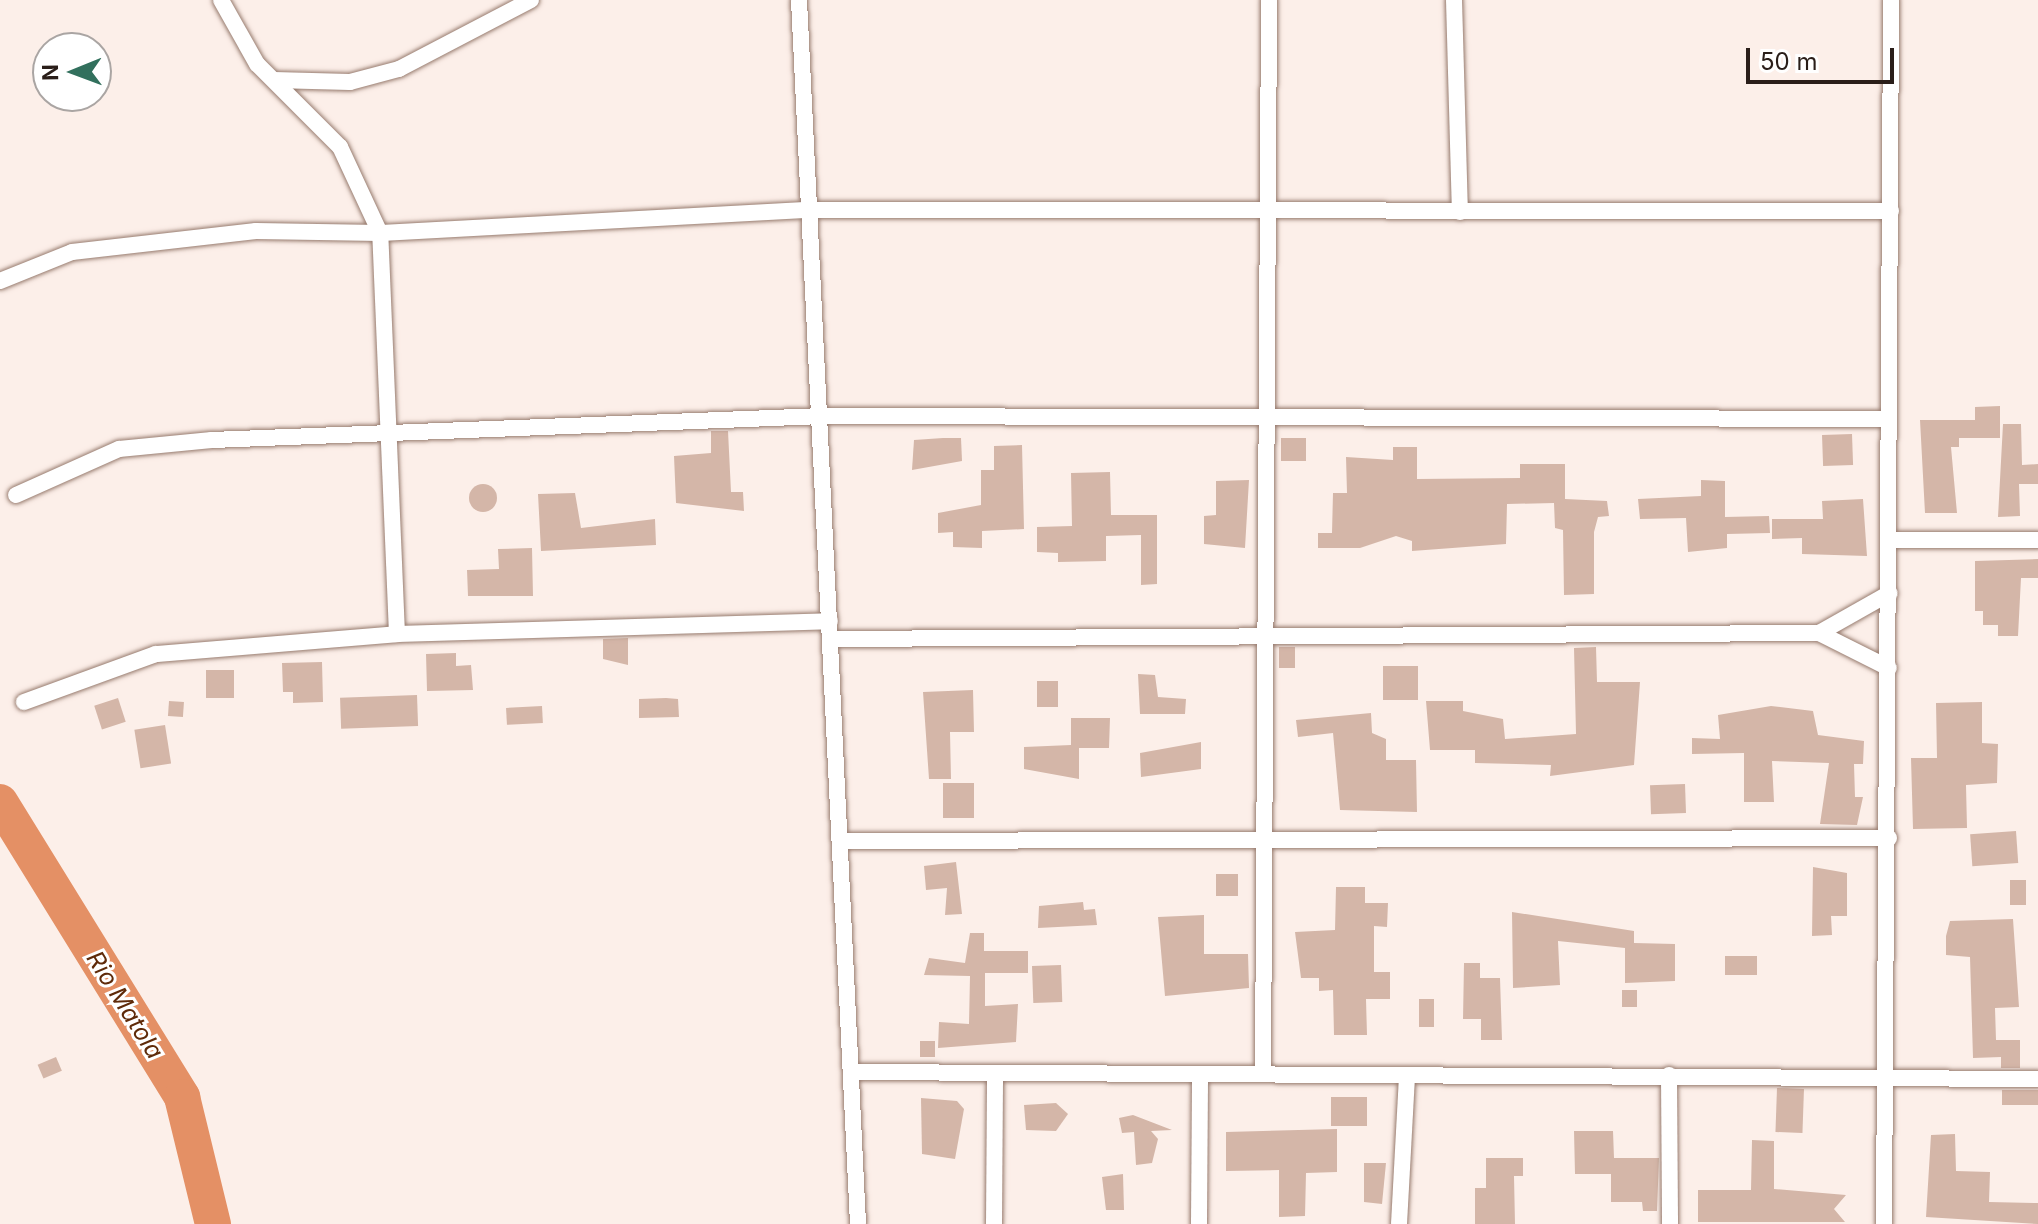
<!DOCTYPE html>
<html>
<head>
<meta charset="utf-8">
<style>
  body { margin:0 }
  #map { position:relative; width:2038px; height:1224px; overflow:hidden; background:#fcefe9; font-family:Inter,sans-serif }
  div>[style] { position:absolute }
  .river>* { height:36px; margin:-18px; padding:0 18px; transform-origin:18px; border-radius:18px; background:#e49065 }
  .building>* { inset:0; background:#d4b6a8; transform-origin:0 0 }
  .round { border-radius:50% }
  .roads { filter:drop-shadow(0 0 2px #977b6e) drop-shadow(0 0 2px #977b6e) }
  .minor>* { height:16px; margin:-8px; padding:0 8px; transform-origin:8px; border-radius:8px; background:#fff }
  span { translate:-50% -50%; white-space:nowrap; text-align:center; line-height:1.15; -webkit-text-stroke:6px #fff; paint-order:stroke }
  .water-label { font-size:24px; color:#5f2a09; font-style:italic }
  .north { position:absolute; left:32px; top:32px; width:80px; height:80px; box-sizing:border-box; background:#fff; border:2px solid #aaa5a3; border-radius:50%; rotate:269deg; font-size:22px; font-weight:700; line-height:32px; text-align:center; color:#2a1e19 }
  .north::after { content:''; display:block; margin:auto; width:28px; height:36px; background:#32705d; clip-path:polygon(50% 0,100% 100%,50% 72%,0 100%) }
  .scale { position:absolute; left:1746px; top:48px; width:148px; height:36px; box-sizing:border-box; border:4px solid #2a1e19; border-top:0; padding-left:10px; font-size:24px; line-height:28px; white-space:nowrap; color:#2a1e19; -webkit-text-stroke:6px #fff; paint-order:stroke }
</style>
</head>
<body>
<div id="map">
  <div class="river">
    <div style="left:0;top:802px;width:347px;rotate:58.3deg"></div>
    <div style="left:182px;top:1097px;width:131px;rotate:76.3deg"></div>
  </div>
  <div class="building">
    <div style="clip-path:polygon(2000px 406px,2000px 438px,1959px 438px,1959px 447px,1951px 447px,1957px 513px,1925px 513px,1920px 420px,1975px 420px,1975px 407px)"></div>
    <div style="clip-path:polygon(2003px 424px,2021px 424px,2022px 465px,2038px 464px,2038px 484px,2019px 484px,2020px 516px,1998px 517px)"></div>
    <div style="clip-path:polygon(711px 431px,728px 431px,731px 492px,743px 492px,744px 511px,676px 503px,674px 456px,711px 453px)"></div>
    <div style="left:1852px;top:434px;width:31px;height:30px;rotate:88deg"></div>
    <div style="clip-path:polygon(943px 438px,961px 438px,962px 461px,912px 470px,914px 440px)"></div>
    <div style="left:1281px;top:438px;width:25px;height:23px"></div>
    <div style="clip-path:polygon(1022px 445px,1024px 529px,982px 531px,982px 548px,953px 547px,953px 532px,938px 533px,938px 513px,981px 505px,981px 470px,994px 470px,994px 446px)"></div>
    <div style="clip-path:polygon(1393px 447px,1417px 447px,1417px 479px,1520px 478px,1520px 464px,1565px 464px,1565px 499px,1607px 501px,1609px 516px,1598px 517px,1594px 532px,1594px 594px,1564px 595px,1563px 530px,1555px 528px,1554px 503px,1507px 504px,1506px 544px,1412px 551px,1412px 541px,1396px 536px,1360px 548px,1318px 548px,1318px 533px,1332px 533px,1333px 493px,1347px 493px,1346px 457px,1393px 460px)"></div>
    <div style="clip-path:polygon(1110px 472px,1111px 515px,1157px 515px,1157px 584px,1141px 585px,1141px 535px,1106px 536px,1106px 561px,1058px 562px,1058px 553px,1037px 552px,1037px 527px,1072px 526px,1071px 473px)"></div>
    <div style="clip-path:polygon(1249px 480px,1245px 548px,1204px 544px,1204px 516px,1216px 515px,1216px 481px)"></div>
    <div style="clip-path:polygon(1701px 480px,1725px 481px,1725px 517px,1769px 516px,1770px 533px,1727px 534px,1727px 548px,1688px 552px,1686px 518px,1640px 519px,1638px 499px,1701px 496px)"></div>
    <div class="round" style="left:469px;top:484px;width:28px;height:28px"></div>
    <div style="clip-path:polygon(575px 493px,581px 528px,655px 519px,656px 545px,541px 551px,538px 494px)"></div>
    <div style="clip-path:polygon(1863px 499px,1867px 556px,1802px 554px,1802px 538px,1772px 539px,1772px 519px,1823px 519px,1822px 501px)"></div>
    <div style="clip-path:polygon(532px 548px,533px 596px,468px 596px,467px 570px,499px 569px,498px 549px)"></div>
    <div style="clip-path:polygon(2038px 559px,2038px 578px,2021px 578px,2018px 636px,1998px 636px,1998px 625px,1983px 625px,1983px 611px,1975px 611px,1975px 561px)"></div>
    <div style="clip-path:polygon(628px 638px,628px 665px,603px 659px,603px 639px)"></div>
    <div style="left:1279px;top:647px;width:16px;height:21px"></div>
    <div style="clip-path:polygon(1596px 647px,1597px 682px,1640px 682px,1634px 765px,1550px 776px,1551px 765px,1475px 763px,1475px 750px,1430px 750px,1426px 701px,1463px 701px,1463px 711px,1503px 719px,1505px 739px,1576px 734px,1574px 648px)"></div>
    <div style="clip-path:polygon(456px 653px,456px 666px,471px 665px,473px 690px,427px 691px,426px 654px)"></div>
    <div style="clip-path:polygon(322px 662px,323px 702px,293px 703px,293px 692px,283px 692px,282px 663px)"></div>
    <div style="left:1383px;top:666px;width:35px;height:34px"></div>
    <div style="left:206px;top:670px;width:28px;height:28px"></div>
    <div style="clip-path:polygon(1138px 674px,1155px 675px,1158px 697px,1186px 699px,1185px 714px,1140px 714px)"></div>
    <div style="left:1037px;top:681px;width:21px;height:26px"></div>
    <div style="clip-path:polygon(973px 690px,974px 732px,950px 732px,951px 779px,929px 779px,923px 692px)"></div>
    <div style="left:417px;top:695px;width:31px;height:77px;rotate:88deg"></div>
    <div style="left:118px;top:698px;width:25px;height:25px;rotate:72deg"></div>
    <div style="clip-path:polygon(666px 698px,678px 699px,679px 717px,639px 718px,639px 699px)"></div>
    <div style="left:169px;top:701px;width:15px;height:15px;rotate:4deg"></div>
    <div style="clip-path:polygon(1982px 702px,1982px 743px,1998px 744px,1997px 783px,1966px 785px,1967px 828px,1913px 829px,1911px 758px,1937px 758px,1936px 703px)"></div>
    <div style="left:542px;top:706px;width:17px;height:36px;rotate:87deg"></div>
    <div style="clip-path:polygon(1771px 706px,1813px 711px,1818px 735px,1864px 741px,1863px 764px,1854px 764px,1855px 797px,1863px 797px,1857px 825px,1820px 824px,1829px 763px,1772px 761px,1774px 802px,1744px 802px,1744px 753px,1692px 754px,1692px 738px,1720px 739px,1718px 715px)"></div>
    <div style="clip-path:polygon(1371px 713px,1372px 733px,1386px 739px,1386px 760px,1416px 760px,1417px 812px,1340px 810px,1333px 733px,1298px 737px,1296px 720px)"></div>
    <div style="clip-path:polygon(1071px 718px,1110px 718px,1109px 748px,1079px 748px,1079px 779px,1024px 769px,1024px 747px,1071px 745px)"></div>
    <div style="left:165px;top:725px;width:39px;height:31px;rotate:81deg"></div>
    <div style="clip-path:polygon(1201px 742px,1201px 769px,1141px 777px,1140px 753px)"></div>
    <div style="left:943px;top:783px;width:31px;height:35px"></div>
    <div style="left:1685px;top:784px;width:29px;height:35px;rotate:88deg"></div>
    <div style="left:2016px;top:831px;width:32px;height:46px;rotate:86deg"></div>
    <div style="clip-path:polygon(956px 862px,962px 914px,945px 915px,947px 888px,926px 890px,924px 866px)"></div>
    <div style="clip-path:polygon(1813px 867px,1847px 873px,1847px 916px,1831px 916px,1832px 935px,1812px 936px)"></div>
    <div style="left:1216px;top:874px;width:22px;height:22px"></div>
    <div style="left:2026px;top:880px;width:25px;height:16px;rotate:90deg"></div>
    <div style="clip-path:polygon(1336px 887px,1365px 887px,1365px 903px,1388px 903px,1387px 927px,1374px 926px,1374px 972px,1390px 972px,1390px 999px,1366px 999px,1367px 1035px,1334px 1035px,1333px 990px,1319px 991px,1319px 978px,1301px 978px,1295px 932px,1335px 930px)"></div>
    <div style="clip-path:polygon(1083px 902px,1084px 910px,1095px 909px,1097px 925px,1038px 928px,1039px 906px)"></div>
    <div style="clip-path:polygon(1512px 912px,1634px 931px,1634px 943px,1675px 944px,1675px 981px,1625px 983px,1625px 948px,1558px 941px,1560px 985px,1513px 988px)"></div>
    <div style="clip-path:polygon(1204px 915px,1204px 954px,1248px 954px,1249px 988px,1165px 996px,1158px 917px)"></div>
    <div style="clip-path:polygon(2013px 919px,2019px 1007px,1995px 1008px,1996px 1040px,2020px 1040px,2020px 1068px,2001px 1068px,2001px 1057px,1973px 1058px,1970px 957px,1946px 955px,1946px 936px,1950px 921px)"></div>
    <div style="clip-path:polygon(970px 933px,984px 933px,984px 951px,1028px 951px,1028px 973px,985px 973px,985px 1006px,1018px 1004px,1016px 1042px,938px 1048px,939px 1022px,969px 1024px,970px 976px,924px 975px,929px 958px,965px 963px)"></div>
    <div style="left:1725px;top:956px;width:32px;height:19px"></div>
    <div style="clip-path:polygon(1464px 963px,1480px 963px,1480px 978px,1500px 978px,1502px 1040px,1481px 1040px,1481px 1019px,1463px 1019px)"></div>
    <div style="left:1061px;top:965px;width:37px;height:29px;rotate:88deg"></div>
    <div style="left:1622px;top:990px;width:15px;height:17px"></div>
    <div style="left:1419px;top:999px;width:15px;height:28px"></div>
    <div style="left:920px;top:1041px;width:15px;height:16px"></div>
    <div style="left:56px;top:1057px;width:15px;height:20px;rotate:67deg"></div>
    <div style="left:1777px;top:1088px;width:27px;height:44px;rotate:2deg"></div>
    <div style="left:2002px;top:1090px;width:36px;height:15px"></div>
    <div style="left:1367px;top:1097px;width:29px;height:36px;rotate:90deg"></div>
    <div style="clip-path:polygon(921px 1098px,957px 1101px,964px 1109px,955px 1159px,922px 1154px)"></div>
    <div style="clip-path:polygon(1056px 1103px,1068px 1114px,1056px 1131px,1026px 1130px,1024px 1105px)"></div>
    <div style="clip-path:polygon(1133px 1115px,1172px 1130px,1151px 1131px,1158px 1139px,1152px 1163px,1136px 1165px,1134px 1132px,1122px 1133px,1119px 1118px)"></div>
    <div style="clip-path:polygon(1337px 1129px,1337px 1172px,1306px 1173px,1305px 1216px,1279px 1217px,1279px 1170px,1226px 1171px,1226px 1132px)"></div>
    <div style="clip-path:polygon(1574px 1131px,1613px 1131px,1614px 1158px,1659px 1158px,1657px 1211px,1643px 1211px,1642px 1202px,1611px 1202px,1611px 1174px,1575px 1174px)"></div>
    <div style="clip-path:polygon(1955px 1134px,1956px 1171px,1990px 1172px,1989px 1202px,2038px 1203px,2038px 1224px,1926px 1217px,1931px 1135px)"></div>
    <div style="clip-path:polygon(1752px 1140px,1774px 1141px,1774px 1189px,1846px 1195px,1834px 1209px,1845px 1222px,1698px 1222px,1698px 1190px,1751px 1190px)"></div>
    <div style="clip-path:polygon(1486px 1158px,1523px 1158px,1523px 1176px,1514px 1176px,1515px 1224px,1475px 1224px,1475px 1188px,1486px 1188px)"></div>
    <div style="clip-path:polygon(1364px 1163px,1386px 1163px,1382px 1204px,1364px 1202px)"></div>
    <div style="clip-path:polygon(1123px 1174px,1124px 1210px,1106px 1210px,1102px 1177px)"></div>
  </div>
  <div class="roads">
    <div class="minor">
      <div style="left:799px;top:0;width:1225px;rotate:87.24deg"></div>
      <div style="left:1454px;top:0;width:212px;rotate:88.4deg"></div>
      <div style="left:274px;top:80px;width:76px;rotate:1.5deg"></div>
      <div style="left:350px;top:82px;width:51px;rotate:-14.9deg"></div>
      <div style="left:399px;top:69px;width:149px;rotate:-27.6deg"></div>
      <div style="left:0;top:281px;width:78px;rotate:-21.9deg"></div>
      <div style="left:72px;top:252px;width:185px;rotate:-6.5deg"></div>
      <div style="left:256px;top:231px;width:124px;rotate:0.9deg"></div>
      <div style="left:380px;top:233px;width:431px;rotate:-3.1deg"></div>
      <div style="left:810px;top:210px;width:1081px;rotate:0.05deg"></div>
      <div style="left:16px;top:495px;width:113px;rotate:-24.1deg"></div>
      <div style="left:119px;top:449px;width:93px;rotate:-5.5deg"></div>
      <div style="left:212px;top:440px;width:610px;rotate:-2.25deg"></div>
      <div style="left:822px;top:416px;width:1066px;rotate:0.16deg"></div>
      <div style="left:1889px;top:540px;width:149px"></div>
      <div style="left:1819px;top:633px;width:81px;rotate:-29.4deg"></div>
      <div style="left:397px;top:634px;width:433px;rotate:-1.7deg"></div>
      <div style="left:831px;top:639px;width:988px;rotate:-0.35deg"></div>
      <div style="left:1819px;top:633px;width:78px;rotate:26.6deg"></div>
      <div style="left:24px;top:702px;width:140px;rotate:-20deg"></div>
      <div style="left:156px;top:654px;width:242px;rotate:-4.7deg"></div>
      <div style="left:397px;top:634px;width:401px;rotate:-92.4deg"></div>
      <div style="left:380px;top:233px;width:95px;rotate:-114.9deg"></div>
      <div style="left:340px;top:147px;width:117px;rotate:-135deg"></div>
      <div style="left:257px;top:64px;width:73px;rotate:-119.4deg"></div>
      <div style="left:841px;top:841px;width:1048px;rotate:-0.16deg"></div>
      <div style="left:853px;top:1072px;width:1185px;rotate:0.34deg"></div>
      <div style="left:1263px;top:1074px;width:1074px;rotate:-89.68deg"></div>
      <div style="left:1669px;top:1075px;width:149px;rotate:89.6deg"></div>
      <div style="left:994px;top:1224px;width:151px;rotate:-89.6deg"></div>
      <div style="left:1199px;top:1224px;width:150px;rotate:-89.6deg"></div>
      <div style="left:1399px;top:1224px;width:148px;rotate:-86.9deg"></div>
      <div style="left:1884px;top:1224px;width:1224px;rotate:-89.67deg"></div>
    </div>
  </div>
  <div class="water-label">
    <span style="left:125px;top:1005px;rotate:58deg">Rio Matola</span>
  </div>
  <div class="north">N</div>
  <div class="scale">50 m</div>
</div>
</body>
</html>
